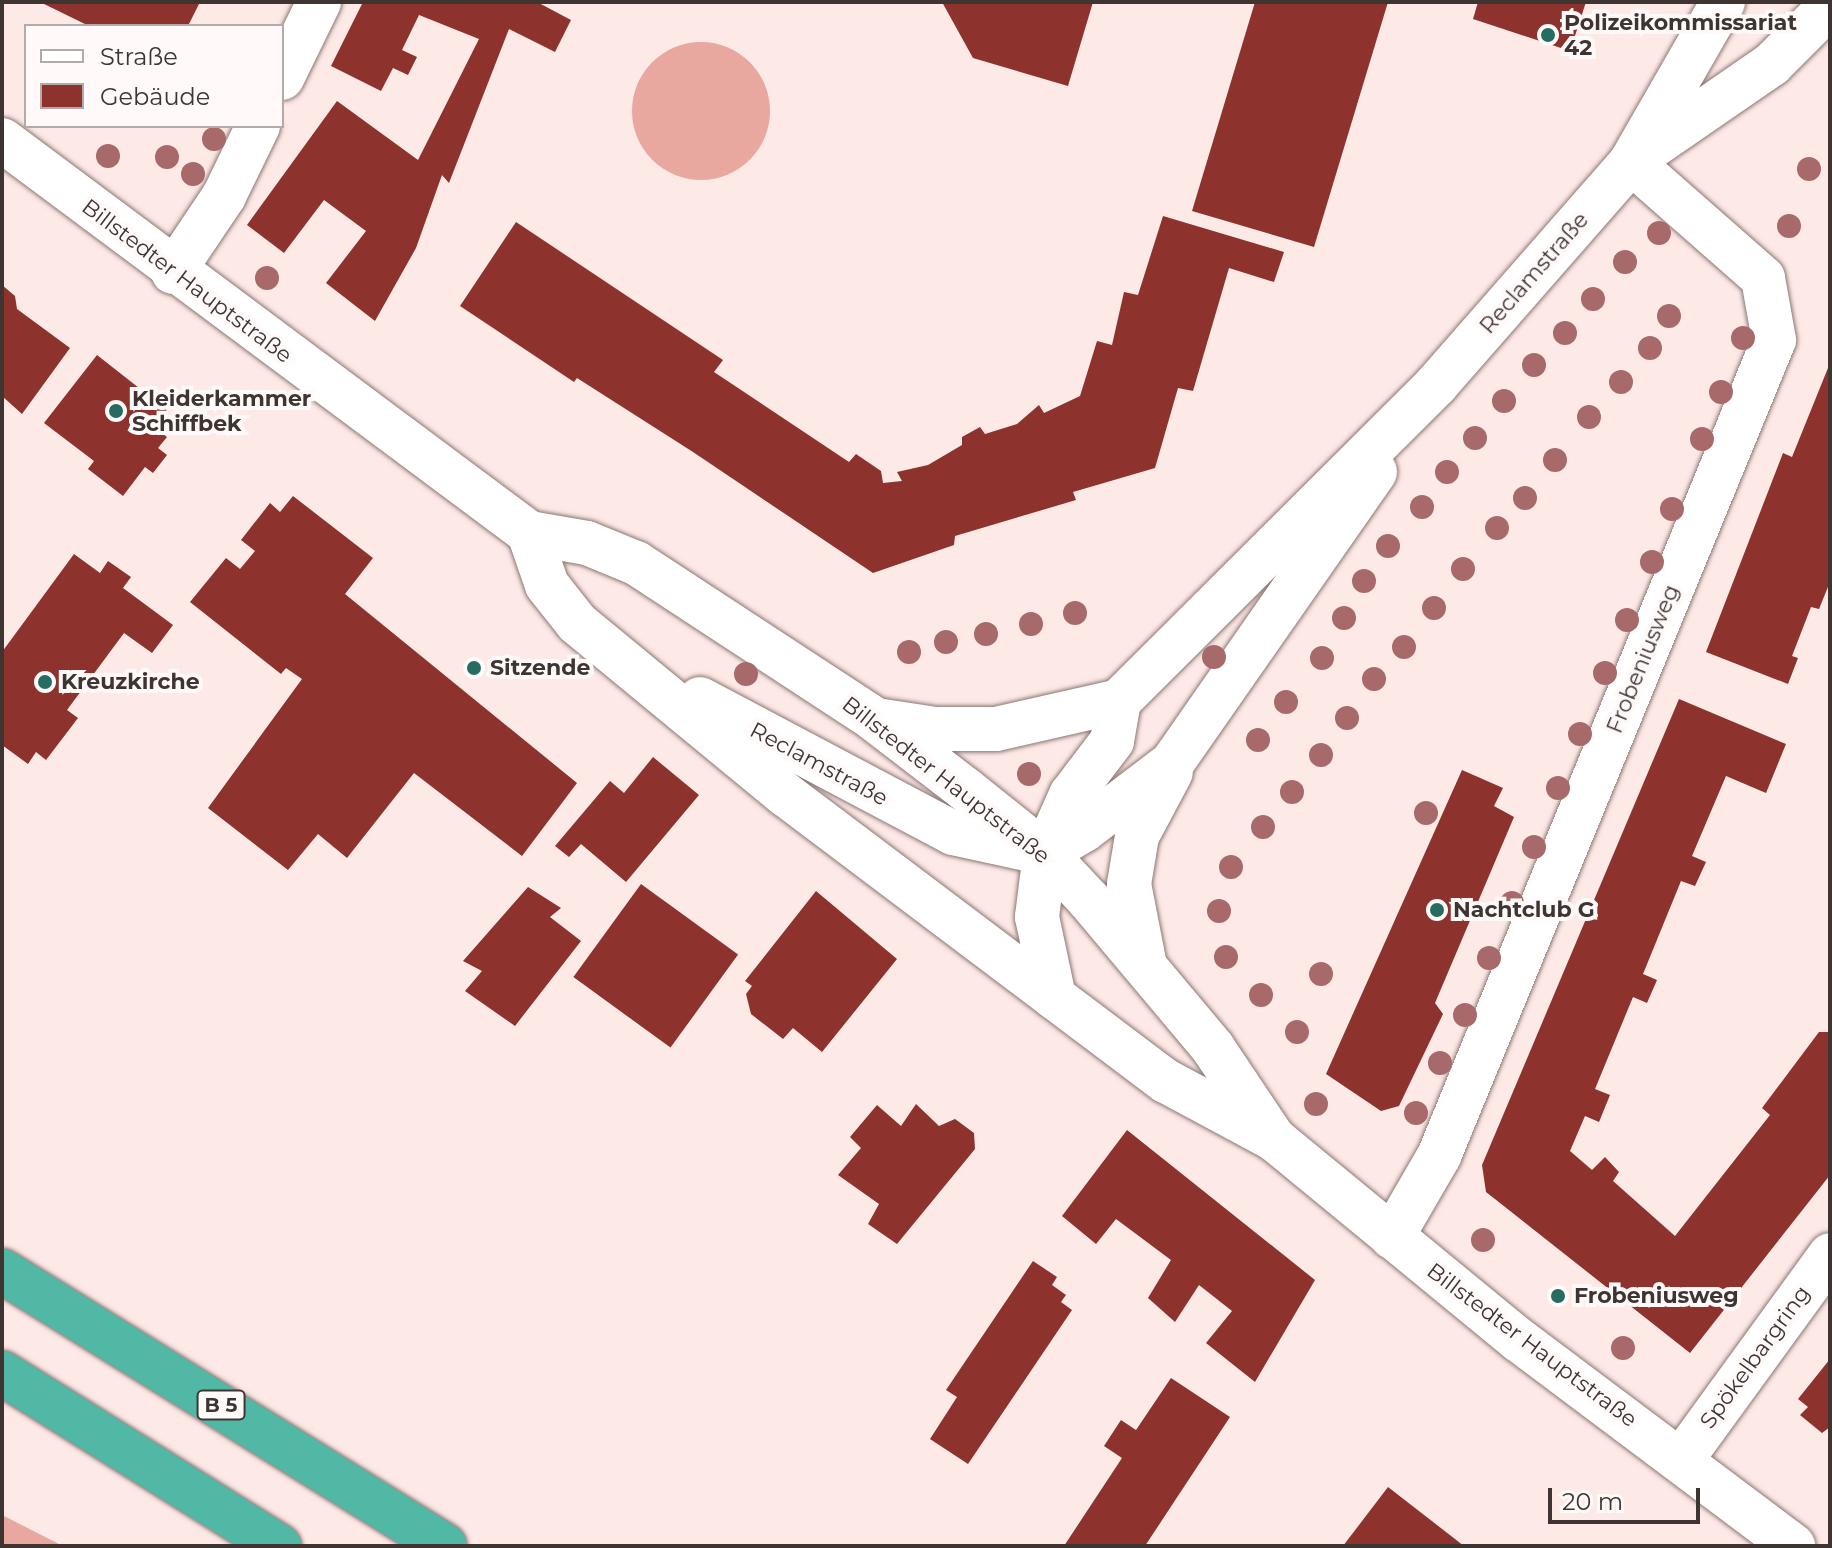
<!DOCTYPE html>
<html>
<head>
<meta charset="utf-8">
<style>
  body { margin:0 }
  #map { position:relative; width:1832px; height:1548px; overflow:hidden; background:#fde9e6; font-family:Montserrat,sans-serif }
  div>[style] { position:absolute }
  .green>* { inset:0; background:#e9a89f }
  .round { border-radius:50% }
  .building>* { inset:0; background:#8d322c; transform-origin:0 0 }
  .roads { filter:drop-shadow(0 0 2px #8c7673) drop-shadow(0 0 2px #8c7673) }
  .street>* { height:44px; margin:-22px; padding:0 22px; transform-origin:22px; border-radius:22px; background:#fff }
  .secondary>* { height:44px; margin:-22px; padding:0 22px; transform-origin:22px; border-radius:22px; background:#fff }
  .highway>* { height:44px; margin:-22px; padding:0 22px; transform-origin:22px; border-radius:22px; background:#51b8a5 }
  .trees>* { width:24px; height:24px; margin:-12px; border-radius:50%; background:#a7696a }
  .dots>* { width:22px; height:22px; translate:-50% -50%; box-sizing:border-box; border:4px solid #fffaf9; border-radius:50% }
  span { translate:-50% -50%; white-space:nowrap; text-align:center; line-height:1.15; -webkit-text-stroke:8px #fffaf9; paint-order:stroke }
  .shield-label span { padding:2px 6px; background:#fffaf9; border:2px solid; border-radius:6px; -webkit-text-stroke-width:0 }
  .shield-label { font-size:20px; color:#3e3533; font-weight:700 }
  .poi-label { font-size:22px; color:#3e3533; font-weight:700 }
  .left { translate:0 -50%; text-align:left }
  .street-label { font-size:22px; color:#3e3533 }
  .frame { position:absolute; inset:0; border:4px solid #3e3533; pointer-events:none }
  .legend { position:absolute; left:24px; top:24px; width:260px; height:104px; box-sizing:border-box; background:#fffaf9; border:2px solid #b2abaa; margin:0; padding:10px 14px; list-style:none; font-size:24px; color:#3e3533 }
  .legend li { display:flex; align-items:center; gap:16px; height:40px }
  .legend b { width:40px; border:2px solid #b2abaa }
  .scale { position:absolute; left:1548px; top:1488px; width:152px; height:36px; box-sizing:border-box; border:4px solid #3e3533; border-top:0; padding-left:10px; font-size:24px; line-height:28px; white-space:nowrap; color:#3e3533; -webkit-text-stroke:6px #fffaf9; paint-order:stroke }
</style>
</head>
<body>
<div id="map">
  <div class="green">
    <div class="round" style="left:632px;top:42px;width:138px;height:138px"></div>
    <div style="clip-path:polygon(2px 1515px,63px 1546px,2px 1546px)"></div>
  </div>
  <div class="building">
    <div style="clip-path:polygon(40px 2px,200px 2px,188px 26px,89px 26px)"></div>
    <div style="clip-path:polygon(363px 2px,537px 2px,571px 20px,555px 52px,509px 29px,449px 183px,442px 175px,416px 248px,375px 321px,326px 283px,366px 231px,324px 200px,284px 253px,247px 225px,337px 101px,418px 160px,479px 39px,419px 15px,402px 50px,417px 57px,408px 75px,393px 68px,381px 91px,331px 66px)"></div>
    <div style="clip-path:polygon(942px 2px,1093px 2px,1068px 86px,973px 58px)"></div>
    <div style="clip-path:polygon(1255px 2px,1388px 2px,1314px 247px,1192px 211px)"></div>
    <div style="clip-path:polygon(1478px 2px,1586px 2px,1570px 51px,1473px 19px)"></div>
    <div style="clip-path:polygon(1163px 216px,1284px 252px,1274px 282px,1229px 268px,1193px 391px,1178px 388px,1155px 468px,1073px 492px,1076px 500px,955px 536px,954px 545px,873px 573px,693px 452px,577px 378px,574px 382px,460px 306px,516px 222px,723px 360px,714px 372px,849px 462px,856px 454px,881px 471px,883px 483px,902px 481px,897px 472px,928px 465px,962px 445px,962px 437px,980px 427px,985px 434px,1017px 424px,1039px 405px,1044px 413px,1080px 396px,1097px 341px,1112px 345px,1124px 292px,1138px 295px)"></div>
    <div style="clip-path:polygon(2px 285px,15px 296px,17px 309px,70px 348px,22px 414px,2px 396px)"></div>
    <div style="clip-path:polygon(97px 355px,167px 410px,154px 427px,167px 437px,158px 448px,167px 455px,153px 473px,145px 467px,123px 496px,88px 469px,94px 461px,44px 423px)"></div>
    <div style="clip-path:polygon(1830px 363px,1830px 582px,1819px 609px,1811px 607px,1792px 656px,1798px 658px,1788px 684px,1706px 652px,1783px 453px,1792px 457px)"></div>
    <div style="clip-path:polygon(293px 496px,373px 558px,345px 594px,577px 783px,522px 856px,414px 773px,347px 858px,318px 834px,288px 870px,208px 808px,302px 679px,286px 668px,281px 674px,190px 602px,226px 558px,240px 569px,255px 551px,241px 540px,270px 503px,280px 512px)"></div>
    <div style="clip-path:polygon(74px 554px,100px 573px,108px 561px,131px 577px,123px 588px,173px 625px,152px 653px,124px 633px,67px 710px,78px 718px,46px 760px,36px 752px,28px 764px,2px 745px,2px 652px)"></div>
    <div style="clip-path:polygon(1679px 699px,1786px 744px,1766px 793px,1726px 776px,1692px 856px,1706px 862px,1695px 886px,1681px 881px,1643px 974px,1657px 980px,1647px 1003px,1633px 997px,1595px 1089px,1610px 1095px,1599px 1122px,1585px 1116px,1570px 1151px,1592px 1170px,1605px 1157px,1619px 1172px,1613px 1181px,1675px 1236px,1770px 1115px,1762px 1108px,1819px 1032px,1830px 1032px,1830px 1175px,1690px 1353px,1486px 1192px,1482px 1165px)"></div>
    <div style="clip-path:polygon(653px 757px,699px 795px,626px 882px,581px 844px,569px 857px,555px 846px,610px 781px,624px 793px)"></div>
    <div style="clip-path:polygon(1462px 770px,1503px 788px,1494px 806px,1514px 817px,1435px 1003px,1443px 1014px,1399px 1106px,1381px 1111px,1326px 1074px)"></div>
    <div style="left:641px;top:884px;width:120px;height:115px;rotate:36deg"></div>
    <div style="clip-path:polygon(528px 887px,561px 908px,550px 917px,581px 941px,515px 1026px,465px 991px,482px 971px,463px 961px)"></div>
    <div style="clip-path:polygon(816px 891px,897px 959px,822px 1052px,793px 1028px,783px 1039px,751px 1014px,746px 994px,752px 986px,745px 981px)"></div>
    <div style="clip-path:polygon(916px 1104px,939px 1126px,955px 1119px,974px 1133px,975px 1149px,897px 1244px,868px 1224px,879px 1204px,838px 1175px,861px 1148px,850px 1137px,877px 1105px,901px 1126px)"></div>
    <div style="clip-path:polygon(1127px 1130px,1315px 1280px,1255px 1382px,1206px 1343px,1232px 1311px,1199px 1285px,1175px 1322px,1148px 1298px,1171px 1260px,1116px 1219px,1096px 1244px,1062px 1216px)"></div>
    <div style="clip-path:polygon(1033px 1261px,1057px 1277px,1052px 1285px,1066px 1295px,1061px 1302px,1072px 1310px,968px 1464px,930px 1439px,957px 1397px,946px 1390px)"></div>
    <div style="clip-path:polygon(1830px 1359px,1830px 1427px,1822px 1433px,1800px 1415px,1808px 1407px,1798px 1399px)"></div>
    <div style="clip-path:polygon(1171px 1378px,1230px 1417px,1145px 1546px,1064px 1546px,1122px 1458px,1104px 1446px,1121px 1420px,1136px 1430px)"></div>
    <div style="clip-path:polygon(1388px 1487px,1464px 1546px,1343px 1546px)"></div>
  </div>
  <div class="roads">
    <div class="street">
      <div style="left:282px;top:78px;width:85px;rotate:-64deg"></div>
      <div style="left:173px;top:272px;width:92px;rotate:-56.1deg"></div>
      <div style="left:224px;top:196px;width:78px;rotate:-64.1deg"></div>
      <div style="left:1392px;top:1237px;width:94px;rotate:-59.9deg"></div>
      <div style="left:1439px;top:1156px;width:882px;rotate:-67.68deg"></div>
      <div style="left:1774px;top:340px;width:63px;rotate:-100.1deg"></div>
      <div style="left:1763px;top:278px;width:176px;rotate:-138.7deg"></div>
      <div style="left:1682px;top:1459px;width:252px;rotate:-54deg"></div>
    </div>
    <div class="secondary">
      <div style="left:2px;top:140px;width:657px;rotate:36.71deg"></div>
      <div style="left:529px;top:533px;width:59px;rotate:9.8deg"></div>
      <div style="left:587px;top:543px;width:53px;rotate:22.2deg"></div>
      <div style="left:636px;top:563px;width:285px;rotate:33.2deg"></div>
      <div style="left:874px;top:719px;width:115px;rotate:37.6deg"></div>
      <div style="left:965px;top:789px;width:102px;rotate:38.7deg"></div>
      <div style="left:1045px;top:853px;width:64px;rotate:46.9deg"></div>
      <div style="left:1089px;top:900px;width:193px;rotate:50deg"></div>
      <div style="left:1213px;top:1048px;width:110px;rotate:56.2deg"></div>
      <div style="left:1643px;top:153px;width:157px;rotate:-34.6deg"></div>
      <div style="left:1772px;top:64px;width:82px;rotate:-45deg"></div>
      <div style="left:529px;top:533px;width:55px;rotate:70.9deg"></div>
      <div style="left:547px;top:585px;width:48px;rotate:51.7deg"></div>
      <div style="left:577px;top:623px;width:271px;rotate:39.5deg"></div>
      <div style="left:786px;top:795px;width:476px;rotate:37deg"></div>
      <div style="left:1166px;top:1081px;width:123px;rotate:28.2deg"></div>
      <div style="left:1274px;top:1139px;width:317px;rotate:39.4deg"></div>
      <div style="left:1519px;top:1340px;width:343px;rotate:36.9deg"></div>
      <div style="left:700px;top:699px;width:286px;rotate:27.9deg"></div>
      <div style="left:953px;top:833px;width:94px;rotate:12.3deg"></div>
      <div style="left:1045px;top:853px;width:45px;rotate:-30.5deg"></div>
      <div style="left:1084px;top:830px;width:111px;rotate:-37.3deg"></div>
      <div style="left:1172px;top:763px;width:355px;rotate:-55.1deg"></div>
      <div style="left:876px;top:720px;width:60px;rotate:8.7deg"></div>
      <div style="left:935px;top:729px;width:61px"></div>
      <div style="left:996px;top:729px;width:126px;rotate:-12.8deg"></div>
      <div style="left:1144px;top:961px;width:78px;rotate:-101deg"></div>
      <div style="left:1129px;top:884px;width:49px;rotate:-80.5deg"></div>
      <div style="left:1137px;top:836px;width:72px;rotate:-62deg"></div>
      <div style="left:1054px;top:997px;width:82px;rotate:-102deg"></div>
      <div style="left:1037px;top:917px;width:64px;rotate:-82.9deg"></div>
      <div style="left:1045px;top:853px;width:64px;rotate:-65.9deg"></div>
      <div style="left:1071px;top:795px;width:68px;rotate:-52.8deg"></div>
      <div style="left:1112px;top:741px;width:41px;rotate:-80.1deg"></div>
      <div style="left:1119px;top:701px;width:448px;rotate:-44.9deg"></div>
      <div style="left:1436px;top:385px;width:296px;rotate:-48.8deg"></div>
      <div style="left:1631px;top:162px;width:185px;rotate:-60.1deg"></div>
    </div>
    <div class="highway">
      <div style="left:2px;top:1271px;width:521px;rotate:31.83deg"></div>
      <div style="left:2px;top:1373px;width:327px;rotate:32deg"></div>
    </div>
  </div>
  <div class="trees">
    <div style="left:214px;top:139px"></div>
    <div style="left:108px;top:156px"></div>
    <div style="left:167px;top:157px"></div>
    <div style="left:1809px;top:169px"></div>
    <div style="left:193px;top:174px"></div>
    <div style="left:1789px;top:226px"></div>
    <div style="left:1659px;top:233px"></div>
    <div style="left:1625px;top:262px"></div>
    <div style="left:267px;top:278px"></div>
    <div style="left:1593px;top:299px"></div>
    <div style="left:1669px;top:316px"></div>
    <div style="left:1565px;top:333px"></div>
    <div style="left:1743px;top:338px"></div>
    <div style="left:1650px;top:348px"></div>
    <div style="left:1534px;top:365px"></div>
    <div style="left:1621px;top:382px"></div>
    <div style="left:1721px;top:392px"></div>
    <div style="left:1504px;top:401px"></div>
    <div style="left:1589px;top:417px"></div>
    <div style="left:1475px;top:438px"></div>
    <div style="left:1702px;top:439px"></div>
    <div style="left:1555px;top:460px"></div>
    <div style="left:1447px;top:472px"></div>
    <div style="left:1525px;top:498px"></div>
    <div style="left:1422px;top:507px"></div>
    <div style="left:1672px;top:509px"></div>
    <div style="left:1497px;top:528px"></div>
    <div style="left:1388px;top:546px"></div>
    <div style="left:1652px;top:562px"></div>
    <div style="left:1463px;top:569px"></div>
    <div style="left:1364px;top:581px"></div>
    <div style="left:1434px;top:608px"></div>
    <div style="left:1075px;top:613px"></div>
    <div style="left:1344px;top:618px"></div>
    <div style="left:1627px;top:620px"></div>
    <div style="left:1031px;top:624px"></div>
    <div style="left:986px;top:634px"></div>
    <div style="left:946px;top:642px"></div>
    <div style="left:1404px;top:647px"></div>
    <div style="left:909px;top:652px"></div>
    <div style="left:1214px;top:657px"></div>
    <div style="left:1322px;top:658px"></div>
    <div style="left:1605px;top:673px"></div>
    <div style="left:746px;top:674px"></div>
    <div style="left:1374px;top:679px"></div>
    <div style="left:1286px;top:702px"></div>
    <div style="left:1347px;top:718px"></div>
    <div style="left:1580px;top:734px"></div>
    <div style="left:1258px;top:740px"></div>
    <div style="left:1321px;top:755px"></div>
    <div style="left:1029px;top:774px"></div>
    <div style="left:1558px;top:788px"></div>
    <div style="left:1292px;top:792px"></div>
    <div style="left:1426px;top:813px"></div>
    <div style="left:1263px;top:827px"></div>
    <div style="left:1534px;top:847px"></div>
    <div style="left:1231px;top:867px"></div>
    <div style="left:1512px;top:903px"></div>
    <div style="left:1219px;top:911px"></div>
    <div style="left:1226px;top:957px"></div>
    <div style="left:1489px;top:958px"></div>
    <div style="left:1321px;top:974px"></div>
    <div style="left:1261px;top:995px"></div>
    <div style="left:1465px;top:1015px"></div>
    <div style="left:1297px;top:1032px"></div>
    <div style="left:1440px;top:1063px"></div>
    <div style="left:1316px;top:1104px"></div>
    <div style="left:1416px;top:1113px"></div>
    <div style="left:1483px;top:1240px"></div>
    <div style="left:1623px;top:1348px"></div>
  </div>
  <div class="dots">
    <div style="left:1548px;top:35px;background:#266c60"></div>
    <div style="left:116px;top:411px;background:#266c60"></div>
    <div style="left:474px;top:668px;background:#266c60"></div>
    <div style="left:45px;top:682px;background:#266c60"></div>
    <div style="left:1437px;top:910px;background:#266c60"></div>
    <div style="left:1558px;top:1296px;background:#266c60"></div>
  </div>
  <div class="shield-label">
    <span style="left:221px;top:1405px">B 5</span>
  </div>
  <div class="poi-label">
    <span class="left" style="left:1564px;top:35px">Polizeikommissariat<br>42</span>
    <span class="left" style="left:132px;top:411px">Kleiderkammer<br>Schiffbek</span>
    <span class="left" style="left:490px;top:668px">Sitzende</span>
    <span class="left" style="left:61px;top:682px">Kreuzkirche</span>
    <span class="left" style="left:1453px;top:910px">Nachtclub G</span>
    <span class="left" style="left:1574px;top:1296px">Frobeniusweg</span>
  </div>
  <div class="street-label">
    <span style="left:1534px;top:273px;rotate:-49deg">Reclamstraße</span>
    <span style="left:187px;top:281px;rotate:37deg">Billstedter Hauptstraße</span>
    <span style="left:1643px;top:659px;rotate:-68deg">Frobeniusweg</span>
    <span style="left:819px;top:764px;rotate:28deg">Reclamstraße</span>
    <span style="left:946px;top:780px;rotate:38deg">Billstedter Hauptstraße</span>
    <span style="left:1532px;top:1345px;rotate:37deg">Billstedter Hauptstraße</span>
    <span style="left:1755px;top:1357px;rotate:-54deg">Spökelbargring</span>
  </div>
  <div class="frame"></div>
  <ul class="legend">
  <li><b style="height:10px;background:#fff"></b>Straße</li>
  <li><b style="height:22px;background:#8d322c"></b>Gebäude</li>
  </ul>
  <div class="scale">20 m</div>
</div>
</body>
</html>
